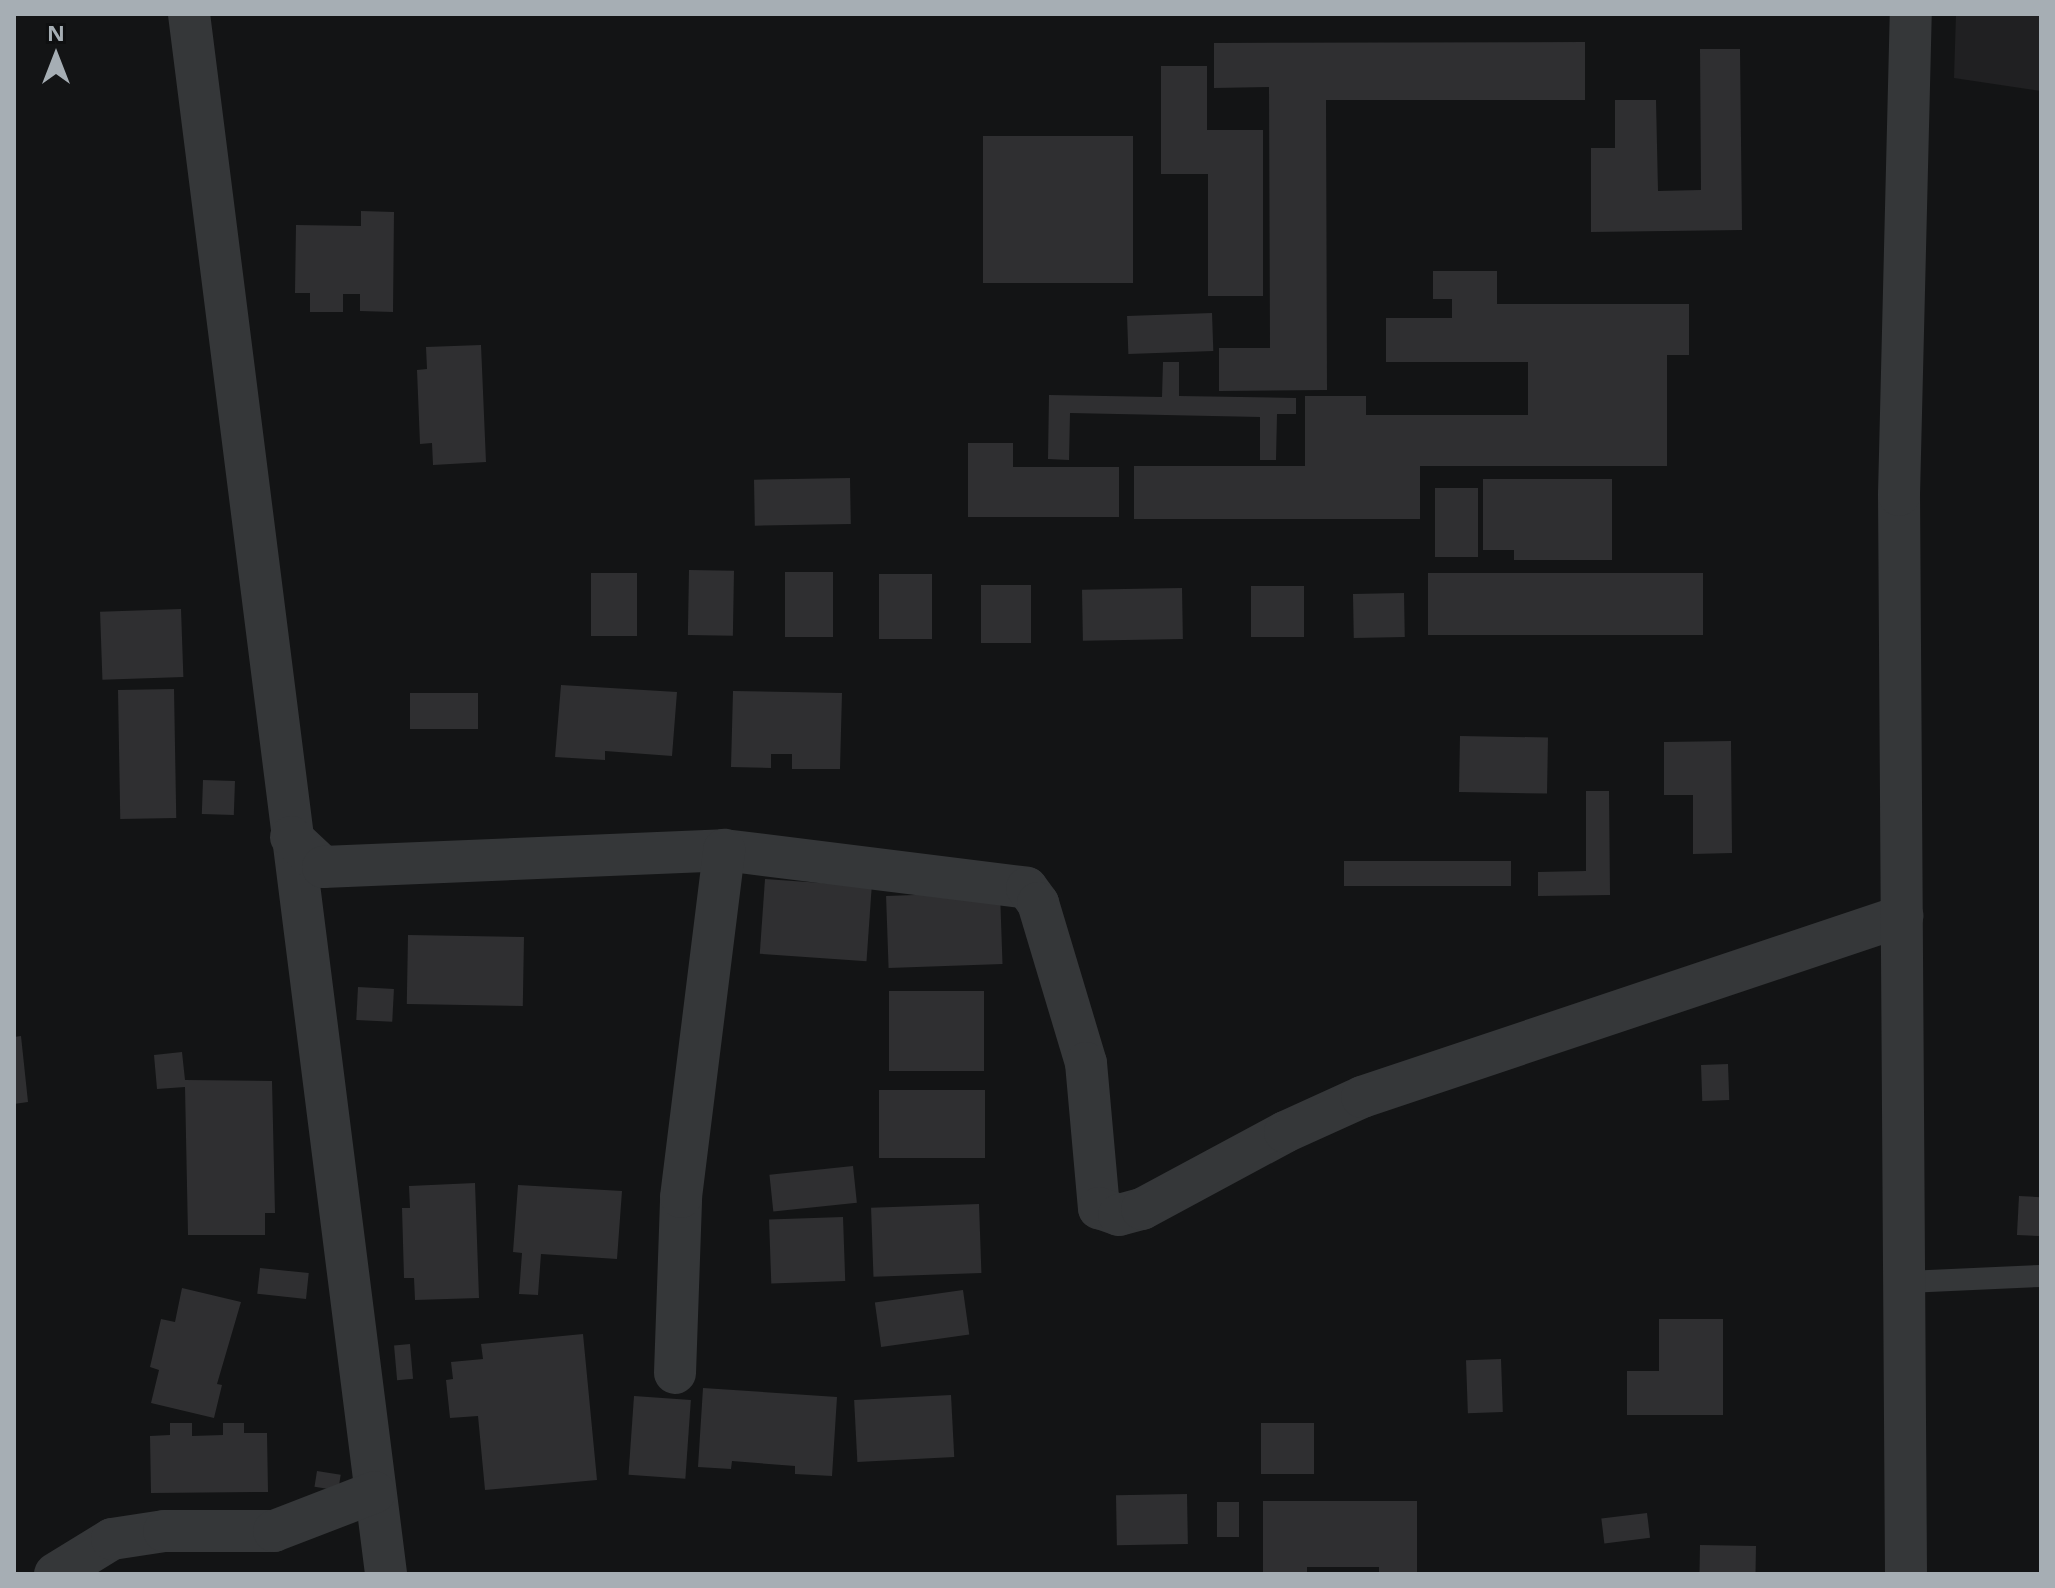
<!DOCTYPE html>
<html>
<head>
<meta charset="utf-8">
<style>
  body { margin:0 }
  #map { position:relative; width:2055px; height:1588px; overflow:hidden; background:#131415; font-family:"Noto Sans",sans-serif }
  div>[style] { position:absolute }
  .built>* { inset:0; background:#202022 }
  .building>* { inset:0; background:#2f2f31; transform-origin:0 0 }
  .lane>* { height:22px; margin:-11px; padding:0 11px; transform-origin:11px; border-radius:11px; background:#353739 }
  .street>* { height:42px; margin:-21px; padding:0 21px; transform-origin:21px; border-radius:21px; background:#353739 }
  span { translate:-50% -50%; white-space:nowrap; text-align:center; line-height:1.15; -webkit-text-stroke:7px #0e0f10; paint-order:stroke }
  .frame { position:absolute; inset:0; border:16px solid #a6aeb4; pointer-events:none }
  .north { position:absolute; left:16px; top:16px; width:80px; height:80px; -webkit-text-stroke:6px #0e0f10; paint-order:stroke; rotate:0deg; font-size:22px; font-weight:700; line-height:32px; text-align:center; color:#a6aeb4 }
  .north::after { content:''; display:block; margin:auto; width:28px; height:36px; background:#a6aeb4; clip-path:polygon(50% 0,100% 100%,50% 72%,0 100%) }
</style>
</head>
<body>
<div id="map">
  <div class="built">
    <div style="clip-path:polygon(1956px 14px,2041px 14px,2041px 91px,1954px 78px)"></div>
  </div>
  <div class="building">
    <div style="clip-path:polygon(1585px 42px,1585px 100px,1326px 100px,1327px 390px,1219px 391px,1219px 348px,1270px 348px,1269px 87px,1214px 88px,1214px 43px)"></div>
    <div style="clip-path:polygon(1700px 49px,1740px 49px,1742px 230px,1591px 232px,1591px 148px,1615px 148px,1615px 100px,1656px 100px,1658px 191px,1701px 190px)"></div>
    <div style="clip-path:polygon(1161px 66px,1207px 66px,1207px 130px,1263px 130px,1263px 296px,1208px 296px,1208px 174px,1161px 174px)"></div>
    <div style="left:983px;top:136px;width:150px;height:147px"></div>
    <div style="clip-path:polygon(361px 211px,394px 212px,393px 312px,360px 311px,360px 294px,343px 294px,343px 312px,310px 312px,310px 293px,295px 293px,296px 225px,361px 226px)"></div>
    <div style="clip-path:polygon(1433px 271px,1497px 271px,1497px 304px,1689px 304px,1689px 355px,1667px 355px,1667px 466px,1420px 466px,1420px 519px,1134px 519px,1134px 466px,1305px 466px,1305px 396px,1366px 396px,1366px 415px,1528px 415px,1528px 362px,1386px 362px,1386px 318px,1452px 318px,1452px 299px,1433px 299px)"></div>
    <div style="left:1212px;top:313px;width:38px;height:85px;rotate:88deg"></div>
    <div style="clip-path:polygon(481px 345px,486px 462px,433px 465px,432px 443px,420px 444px,417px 370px,427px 369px,426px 347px)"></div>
    <div style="clip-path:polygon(1163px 362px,1179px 362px,1179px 396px,1296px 398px,1296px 414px,1277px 414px,1276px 460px,1260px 460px,1260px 417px,1070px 413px,1069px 460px,1048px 459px,1049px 395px,1162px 397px)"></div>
    <div style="clip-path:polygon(968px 443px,1013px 443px,1013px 467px,1119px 467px,1119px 517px,968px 517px)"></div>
    <div style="left:850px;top:478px;width:46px;height:96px;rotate:89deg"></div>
    <div style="clip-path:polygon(1483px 479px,1612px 479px,1612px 560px,1514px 560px,1514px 550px,1483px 550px)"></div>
    <div style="left:1435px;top:488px;width:43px;height:69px"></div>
    <div style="left:689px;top:570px;width:45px;height:65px;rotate:1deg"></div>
    <div style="left:785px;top:572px;width:48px;height:65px"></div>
    <div style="left:591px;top:573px;width:46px;height:63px"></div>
    <div style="left:1703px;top:573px;width:62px;height:275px;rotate:90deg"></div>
    <div style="left:879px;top:574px;width:53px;height:65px"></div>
    <div style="left:981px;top:585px;width:50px;height:58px"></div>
    <div style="left:1251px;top:586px;width:53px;height:51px"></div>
    <div style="left:1182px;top:588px;width:51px;height:100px;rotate:89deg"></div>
    <div style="left:1404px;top:593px;width:44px;height:51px;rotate:89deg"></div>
    <div style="left:181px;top:609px;width:68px;height:81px;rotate:88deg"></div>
    <div style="clip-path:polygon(561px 685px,677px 692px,672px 756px,605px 751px,605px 760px,555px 757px)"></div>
    <div style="left:174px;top:689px;width:129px;height:56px;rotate:89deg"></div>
    <div style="clip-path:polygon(733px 691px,842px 693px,840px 769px,792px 769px,792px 754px,771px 754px,771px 768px,731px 767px)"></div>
    <div style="left:410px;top:693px;width:68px;height:36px"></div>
    <div style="left:1460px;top:736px;width:88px;height:56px;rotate:1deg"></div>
    <div style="clip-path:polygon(1731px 741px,1732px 853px,1693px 854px,1693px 795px,1664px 795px,1664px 742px)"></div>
    <div style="left:203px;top:780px;width:32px;height:34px;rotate:2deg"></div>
    <div style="clip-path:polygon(1586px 791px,1609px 791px,1610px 895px,1538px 896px,1538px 872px,1586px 871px)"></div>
    <div style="left:1344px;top:861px;width:167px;height:25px"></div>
    <div style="left:765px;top:879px;width:107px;height:75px;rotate:4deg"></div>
    <div style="left:1000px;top:892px;width:72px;height:114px;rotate:88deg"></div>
    <div style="left:408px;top:935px;width:116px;height:69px;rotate:1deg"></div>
    <div style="left:358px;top:987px;width:36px;height:33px;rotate:3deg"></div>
    <div style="left:984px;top:991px;width:80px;height:95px;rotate:90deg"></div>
    <div style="clip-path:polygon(21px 1036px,28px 1102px,14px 1104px,14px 1037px)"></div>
    <div style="clip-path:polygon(182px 1052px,185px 1080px,272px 1081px,275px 1213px,265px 1213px,265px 1235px,188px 1235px,185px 1087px,157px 1089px,154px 1055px)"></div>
    <div style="left:1728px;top:1064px;width:36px;height:27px;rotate:88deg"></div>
    <div style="left:985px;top:1090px;width:68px;height:106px;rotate:90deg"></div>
    <div style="left:853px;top:1166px;width:37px;height:84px;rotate:84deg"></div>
    <div style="clip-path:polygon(475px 1183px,479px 1298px,415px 1300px,414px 1278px,404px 1278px,402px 1208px,410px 1208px,409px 1186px)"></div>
    <div style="clip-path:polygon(518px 1185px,622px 1191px,617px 1259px,541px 1254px,538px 1295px,519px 1294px,522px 1253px,513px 1252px)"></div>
    <div style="left:2019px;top:1196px;width:22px;height:39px;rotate:3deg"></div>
    <div style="left:979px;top:1204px;width:69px;height:108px;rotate:88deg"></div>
    <div style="left:843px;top:1217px;width:64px;height:74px;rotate:88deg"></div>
    <div style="left:260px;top:1268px;width:49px;height:26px;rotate:6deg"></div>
    <div style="clip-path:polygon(182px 1288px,241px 1302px,217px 1384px,222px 1385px,214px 1418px,151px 1403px,159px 1370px,150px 1367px,161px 1319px,175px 1322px)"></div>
    <div style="left:963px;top:1290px;width:45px;height:89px;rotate:82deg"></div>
    <div style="clip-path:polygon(1659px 1319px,1723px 1319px,1723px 1415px,1627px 1415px,1627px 1371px,1659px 1371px)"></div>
    <div style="clip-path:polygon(583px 1334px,597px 1480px,485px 1490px,478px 1416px,450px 1418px,446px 1380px,453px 1379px,451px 1362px,483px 1359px,481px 1344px)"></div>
    <div style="left:410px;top:1344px;width:35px;height:16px;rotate:85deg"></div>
    <div style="left:1501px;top:1359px;width:53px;height:35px;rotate:88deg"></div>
    <div style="clip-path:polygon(703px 1388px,837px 1397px,832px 1476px,795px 1474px,795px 1466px,732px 1461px,731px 1469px,698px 1467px)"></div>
    <div style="left:951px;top:1395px;width:62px;height:97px;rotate:87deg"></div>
    <div style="left:634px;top:1396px;width:57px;height:79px;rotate:4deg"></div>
    <div style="clip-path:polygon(170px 1423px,192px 1423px,192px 1436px,223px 1435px,223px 1423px,244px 1423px,244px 1433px,267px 1433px,268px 1492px,151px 1493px,150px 1436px,170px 1435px)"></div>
    <div style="left:1261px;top:1423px;width:53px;height:51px"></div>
    <div style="left:317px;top:1471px;width:24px;height:16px;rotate:9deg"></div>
    <div style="left:1187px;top:1494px;width:50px;height:71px;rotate:89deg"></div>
    <div style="clip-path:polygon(1263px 1501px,1417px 1501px,1417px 1574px,1379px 1574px,1379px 1567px,1307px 1567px,1307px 1574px,1263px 1574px)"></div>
    <div style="left:1217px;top:1502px;width:22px;height:35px"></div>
    <div style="left:1647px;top:1513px;width:25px;height:46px;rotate:83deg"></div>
    <div style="left:1700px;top:1545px;width:56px;height:29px;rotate:1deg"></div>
  </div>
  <div class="lane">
    <div style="left:1907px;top:1282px;width:134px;rotate:-2.6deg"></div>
  </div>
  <div class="street">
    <div style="left:189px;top:14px;width:1572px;rotate:82.8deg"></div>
    <div style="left:291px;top:837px;width:44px;rotate:43.2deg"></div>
    <div style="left:323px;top:867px;width:401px;rotate:-2.4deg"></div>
    <div style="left:724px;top:850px;width:305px;rotate:7.1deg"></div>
    <div style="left:1027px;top:888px;width:19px;rotate:54deg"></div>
    <div style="left:1038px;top:903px;width:167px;rotate:73.3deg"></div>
    <div style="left:1086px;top:1063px;width:146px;rotate:84.9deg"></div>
    <div style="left:1099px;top:1208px;width:21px;rotate:19deg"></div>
    <div style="left:1119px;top:1215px;width:24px;rotate:-15deg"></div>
    <div style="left:1142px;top:1209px;width:162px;rotate:-28.3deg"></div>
    <div style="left:1285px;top:1132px;width:85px;rotate:-24.4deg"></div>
    <div style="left:1362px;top:1097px;width:570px;rotate:-18.53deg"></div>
    <div style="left:675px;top:1373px;width:176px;rotate:-88deg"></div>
    <div style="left:681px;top:1197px;width:350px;rotate:-82.9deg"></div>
    <div style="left:55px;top:1574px;width:67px;rotate:-31.6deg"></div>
    <div style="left:112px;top:1539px;width:53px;rotate:-8.7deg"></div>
    <div style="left:164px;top:1531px;width:110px"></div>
    <div style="left:274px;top:1531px;width:108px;rotate:-21.1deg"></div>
    <div style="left:1906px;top:1574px;width:1079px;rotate:-90.37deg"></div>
    <div style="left:1899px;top:495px;width:481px;rotate:-88.6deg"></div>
  </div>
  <div class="frame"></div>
  <div class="north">N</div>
</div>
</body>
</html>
